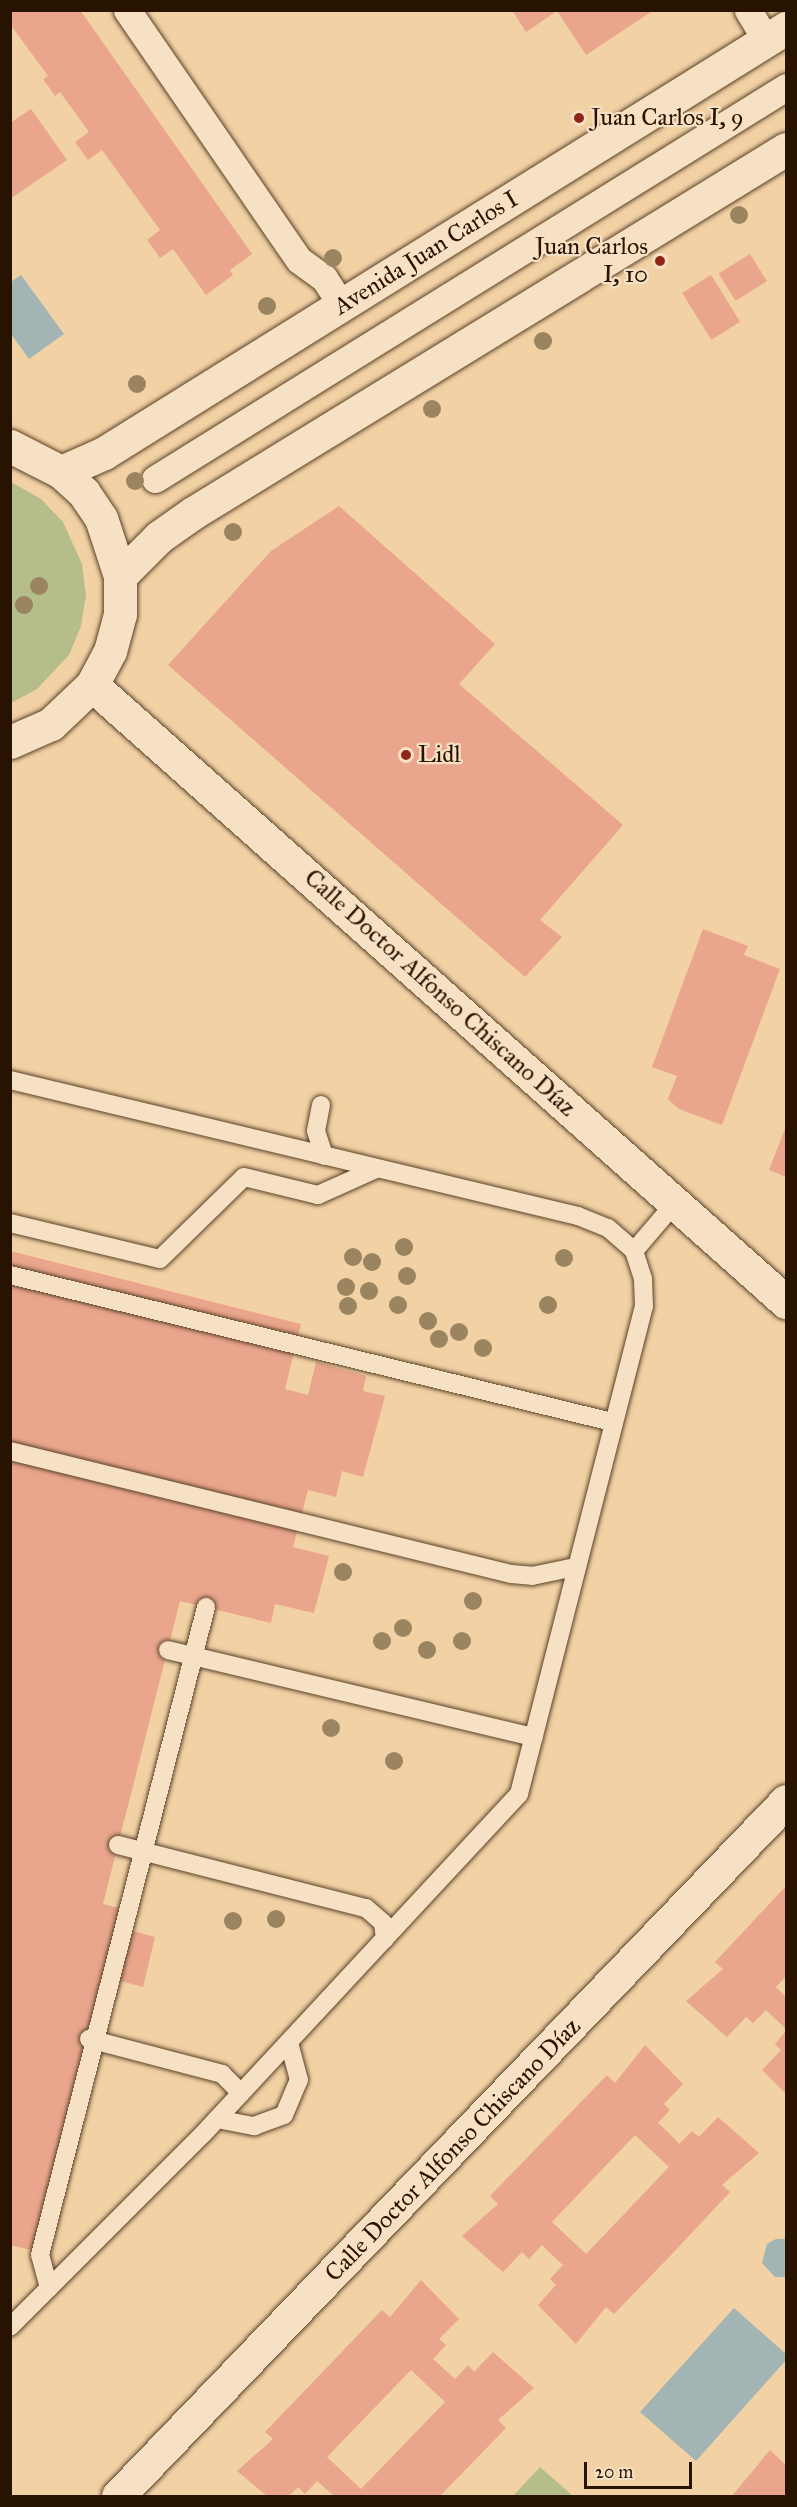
<!DOCTYPE html>
<html>
<head>
<meta charset="utf-8">
<style>
  body { margin:0 }
  #map { position:relative; width:797px; height:2507px; overflow:hidden; background:#f2d1a4; font-family:"IM FELL Great Primer",serif }
  div>[style] { position:absolute }
  .green>* { inset:0; background:#b5bd8a }
  .water>* { inset:0; background:#a2b4b3 }
  .building>* { inset:0; background:#e9a68c; transform-origin:0 0 }
  .roads { filter:drop-shadow(0 0 2px #5a4229) drop-shadow(0 0 2px #5a4229) }
  .service>* { height:18px; margin:-9px; padding:0 9px; transform-origin:9px; border-radius:9px; background:#f7e1c4 }
  .pedestrian>* { height:27px; margin:-13.5px; padding:0 13.5px; transform-origin:13.5px; border-radius:13.5px; background:#f7e1c4 }
  .minor>* { height:33px; margin:-16.5px; padding:0 16.5px; transform-origin:16.5px; border-radius:16.5px; background:#f7e1c4 }
  .tertiary>* { height:33px; margin:-16.5px; padding:0 16.5px; transform-origin:16.5px; border-radius:16.5px; background:#f7e1c4 }
  .trees>* { width:18px; height:18px; margin:-9px; border-radius:50%; background:#9a8560 }
  .dots>* { width:16px; height:16px; translate:-50% -50%; box-sizing:border-box; border:3px solid #f7e1c4; border-radius:50% }
  span { translate:-50% -50%; white-space:nowrap; text-align:center; line-height:1.15; -webkit-text-stroke:4.5px #f7e1c4; paint-order:stroke }
  .poi-label { font-size:24px; color:#281300 }
  .left { translate:0 -50%; text-align:left }
  .right { translate:-100% -50%; text-align:right }
  .street-label { font-size:24px; color:#281300 }
  .frame { position:absolute; inset:0; border:12px solid #281300; pointer-events:none }
  .scale { position:absolute; left:584px; top:2462px; width:108px; height:27px; box-sizing:border-box; border:3px solid #281300; border-top:0; padding-left:8px; font-size:18px; line-height:21px; white-space:nowrap; color:#281300; -webkit-text-stroke:4px #f7e1c4; paint-order:stroke }
</style>
</head>
<body>
<div id="map">
  <div class="green">
    <div style="clip-path:polygon(11px 482px,41px 499px,63px 522px,82px 564px,86px 595px,81px 626px,69px 655px,37px 689px,11px 703px)"></div>
    <div style="clip-path:polygon(540px 2467px,573px 2496px,513px 2496px)"></div>
  </div>
  <div class="water">
    <div style="clip-path:polygon(21px 275px,64px 334px,29px 359px,11px 334px,11px 282px)"></div>
    <div style="clip-path:polygon(776px 2239px,786px 2239px,785px 2277px,775px 2277px,762px 2263px,767px 2244px)"></div>
    <div style="clip-path:polygon(734px 2308px,786px 2354px,786px 2360px,696px 2461px,640px 2412px)"></div>
  </div>
  <div class="building">
    <div style="clip-path:polygon(10px 10px,80px 10px,252px 254px,230px 270px,233px 275px,206px 295px,173px 249px,160px 258px,147px 240px,160px 230px,102px 150px,88px 160px,75px 142px,89px 132px,60px 92px,55px 96px,43px 79px,48px 76px,10px 24px)"></div>
    <div style="clip-path:polygon(512px 10px,654px 10px,586px 55px,557px 11px,526px 32px)"></div>
    <div style="clip-path:polygon(31px 109px,67px 160px,10px 199px,10px 123px)"></div>
    <div style="left:750px;top:254px;width:32px;height:37px;rotate:58deg"></div>
    <div style="left:711px;top:275px;width:55px;height:34px;rotate:58deg"></div>
    <div style="clip-path:polygon(339px 506px,495px 644px,459px 684px,623px 825px,540px 920px,562px 937px,525px 977px,168px 665px,271px 551px)"></div>
    <div style="clip-path:polygon(703px 929px,748px 946px,744px 955px,780px 969px,722px 1125px,679px 1109px,668px 1099px,677px 1076px,652px 1067px)"></div>
    <div style="clip-path:polygon(786px 1126px,786px 1177px,769px 1170px)"></div>
    <div style="clip-path:polygon(10px 1251px,301px 1324px,285px 1389px,308px 1395px,316px 1362px,366px 1376px,363px 1391px,385px 1396px,363px 1477px,342px 1471px,336px 1497px,308px 1490px,293px 1547px,329px 1556px,314px 1613px,275px 1604px,271px 1623px,180px 1601px,103px 1904px,123px 1909px,118px 1927px,155px 1937px,143px 1987px,105px 1977px,35px 2251px,10px 2245px)"></div>
    <div style="clip-path:polygon(786px 1886px,786px 1976px,776px 1987px,786px 1997px,786px 2029px,766px 2010px,753px 2023px,746px 2017px,727px 2037px,686px 2001px,723px 1969px,715px 1962px)"></div>
    <div style="clip-path:polygon(786px 2031px,786px 2094px,762px 2070px,781px 2050px,775px 2044px)"></div>
    <div style="clip-path:polygon(evenodd,645px 2045px,683px 2084px,664px 2104px,670px 2110px,658px 2123px,669px 2133px,679px 2144px,692px 2131px,699px 2137px,718px 2117px,759px 2153px,722px 2185px,730px 2192px,672px 2254px,614px 2314px,606px 2307px,576px 2344px,538px 2305px,556px 2285px,550px 2279px,563px 2265px,552px 2255px,542px 2245px,529px 2259px,522px 2252px,503px 2272px,462px 2236px,498px 2204px,490px 2196px,607px 2075px,615px 2083px,645px 2045px,635px 2135px,669px 2167px,586px 2254px,552px 2222px,635px 2135px)"></div>
    <div style="clip-path:polygon(evenodd,421px 2280px,459px 2319px,439px 2339px,446px 2345px,433px 2359px,455px 2379px,468px 2365px,474px 2372px,493px 2352px,534px 2388px,498px 2420px,506px 2428px,440px 2496px,334px 2496px,317px 2481px,305px 2494px,298px 2487px,289px 2496px,267px 2496px,237px 2471px,273px 2439px,265px 2432px,382px 2310px,390px 2317px,421px 2280px,411px 2370px,445px 2402px,361px 2489px,327px 2457px,411px 2370px)"></div>
    <div style="clip-path:polygon(770px 2450px,786px 2465px,786px 2496px,732px 2496px)"></div>
  </div>
  <div class="roads">
    <div class="service">
      <div style="left:10px;top:1080px;width:584px;rotate:13.47deg"></div>
      <div style="left:578px;top:1216px;width:32px;rotate:22deg"></div>
      <div style="left:608px;top:1228px;width:35px;rotate:41deg"></div>
      <div style="left:634px;top:1251px;width:29px;rotate:72deg"></div>
      <div style="left:643px;top:1279px;width:27px;rotate:88deg"></div>
      <div style="left:644px;top:1306px;width:504px;rotate:104.37deg"></div>
      <div style="left:519px;top:1794px;width:463px;rotate:132.9deg"></div>
      <div style="left:204px;top:2133px;width:274px;rotate:135deg"></div>
      <div style="left:321px;top:1105px;width:26px;rotate:101deg"></div>
      <div style="left:316px;top:1131px;width:26px;rotate:72deg"></div>
      <div style="left:10px;top:1223px;width:154px;rotate:13.5deg"></div>
      <div style="left:160px;top:1259px;width:117px;rotate:-44.3deg"></div>
      <div style="left:244px;top:1177px;width:76px;rotate:13.7deg"></div>
      <div style="left:318px;top:1195px;width:64px;rotate:-24.1deg"></div>
      <div style="left:634px;top:1251px;width:63px;rotate:-49.5deg"></div>
      <div style="left:10px;top:1275px;width:620px;rotate:13.72deg"></div>
      <div style="left:10px;top:1451px;width:516px;rotate:13.79deg"></div>
      <div style="left:511px;top:1574px;width:21px;rotate:5deg"></div>
      <div style="left:532px;top:1576px;width:44px;rotate:-11.8deg"></div>
      <div style="left:168px;top:1650px;width:376px;rotate:13.4deg"></div>
      <div style="left:118px;top:1845px;width:256px;rotate:14.3deg"></div>
      <div style="left:366px;top:1908px;width:23px;rotate:41deg"></div>
      <div style="left:383px;top:1923px;width:16px;rotate:83deg"></div>
      <div style="left:89px;top:2039px;width:138px;rotate:14.7deg"></div>
      <div style="left:222px;top:2074px;width:27px;rotate:45deg"></div>
      <div style="left:217px;top:2119px;width:38px;rotate:11deg"></div>
      <div style="left:254px;top:2126px;width:32px;rotate:-20deg"></div>
      <div style="left:284px;top:2115px;width:38px;rotate:-67deg"></div>
      <div style="left:299px;top:2080px;width:39px;rotate:-105deg"></div>
      <div style="left:49px;top:2288px;width:34px;rotate:-105deg"></div>
      <div style="left:40px;top:2255px;width:669px;rotate:-75.63deg"></div>
    </div>
    <div class="pedestrian">
      <div style="left:127px;top:10px;width:303px;rotate:55.5deg"></div>
      <div style="left:299px;top:260px;width:31px;rotate:36deg"></div>
      <div style="left:324px;top:278px;width:33px;rotate:57deg"></div>
      <div style="left:748px;top:10px;width:35px;rotate:59deg"></div>
      <div style="left:155px;top:479px;width:743px;rotate:-31.85deg"></div>
    </div>
    <div class="minor">
      <div style="left:92px;top:685px;width:929px;rotate:41.64deg"></div>
      <div style="left:118px;top:2496px;width:964px;rotate:-46.13deg"></div>
    </div>
    <div class="tertiary">
      <div style="left:10px;top:446px;width:57px;rotate:27deg"></div>
      <div style="left:61px;top:472px;width:31px;rotate:42deg"></div>
      <div style="left:84px;top:493px;width:30px;rotate:56deg"></div>
      <div style="left:101px;top:518px;width:61px;rotate:71.9deg"></div>
      <div style="left:120px;top:576px;width:38px;rotate:90deg"></div>
      <div style="left:120px;top:614px;width:38px;rotate:105deg"></div>
      <div style="left:110px;top:651px;width:38px;rotate:118deg"></div>
      <div style="left:92px;top:685px;width:57px;rotate:136.4deg"></div>
      <div style="left:51px;top:724px;width:45px;rotate:156.3deg"></div>
      <div style="left:61px;top:472px;width:47px;rotate:-23.8deg"></div>
      <div style="left:104px;top:453px;width:804px;rotate:-31.93deg"></div>
      <div style="left:120px;top:576px;width:55px;rotate:-45deg"></div>
      <div style="left:159px;top:537px;width:42px;rotate:-35.2deg"></div>
      <div style="left:193px;top:513px;width:696px;rotate:-31.54deg"></div>
    </div>
  </div>
  <div class="trees">
    <div style="left:739px;top:215px"></div>
    <div style="left:333px;top:258px"></div>
    <div style="left:267px;top:306px"></div>
    <div style="left:543px;top:341px"></div>
    <div style="left:137px;top:384px"></div>
    <div style="left:432px;top:409px"></div>
    <div style="left:135px;top:481px"></div>
    <div style="left:233px;top:532px"></div>
    <div style="left:39px;top:586px"></div>
    <div style="left:24px;top:605px"></div>
    <div style="left:404px;top:1247px"></div>
    <div style="left:353px;top:1257px"></div>
    <div style="left:564px;top:1258px"></div>
    <div style="left:372px;top:1262px"></div>
    <div style="left:407px;top:1276px"></div>
    <div style="left:346px;top:1287px"></div>
    <div style="left:369px;top:1291px"></div>
    <div style="left:398px;top:1305px"></div>
    <div style="left:548px;top:1305px"></div>
    <div style="left:348px;top:1306px"></div>
    <div style="left:428px;top:1321px"></div>
    <div style="left:459px;top:1332px"></div>
    <div style="left:439px;top:1339px"></div>
    <div style="left:483px;top:1348px"></div>
    <div style="left:343px;top:1572px"></div>
    <div style="left:473px;top:1601px"></div>
    <div style="left:403px;top:1628px"></div>
    <div style="left:382px;top:1641px"></div>
    <div style="left:462px;top:1641px"></div>
    <div style="left:427px;top:1650px"></div>
    <div style="left:331px;top:1728px"></div>
    <div style="left:394px;top:1761px"></div>
    <div style="left:276px;top:1919px"></div>
    <div style="left:233px;top:1921px"></div>
  </div>
  <div class="dots">
    <div style="left:579px;top:118px;background:#8f2418"></div>
    <div style="left:660px;top:261px;background:#8f2418"></div>
    <div style="left:406px;top:755px;background:#8f2418"></div>
  </div>
  <div class="poi-label">
    <span class="left" style="left:591px;top:118px">Juan Carlos I, 9</span>
    <span class="right" style="left:648px;top:261px">Juan Carlos<br>I, 10</span>
    <span class="left" style="left:418px;top:755px">Lidl</span>
  </div>
  <div class="street-label">
    <span style="left:426px;top:253px;rotate:-32deg">Avenida Juan Carlos I</span>
    <span style="left:440px;top:993px;rotate:42deg">Calle Doctor Alfonso Chiscano Díaz</span>
    <span style="left:453px;top:2150px;rotate:-46deg">Calle Doctor Alfonso Chiscano Díaz</span>
  </div>
  <div class="frame"></div>
  <div class="scale">20 m</div>
</div>
</body>
</html>
